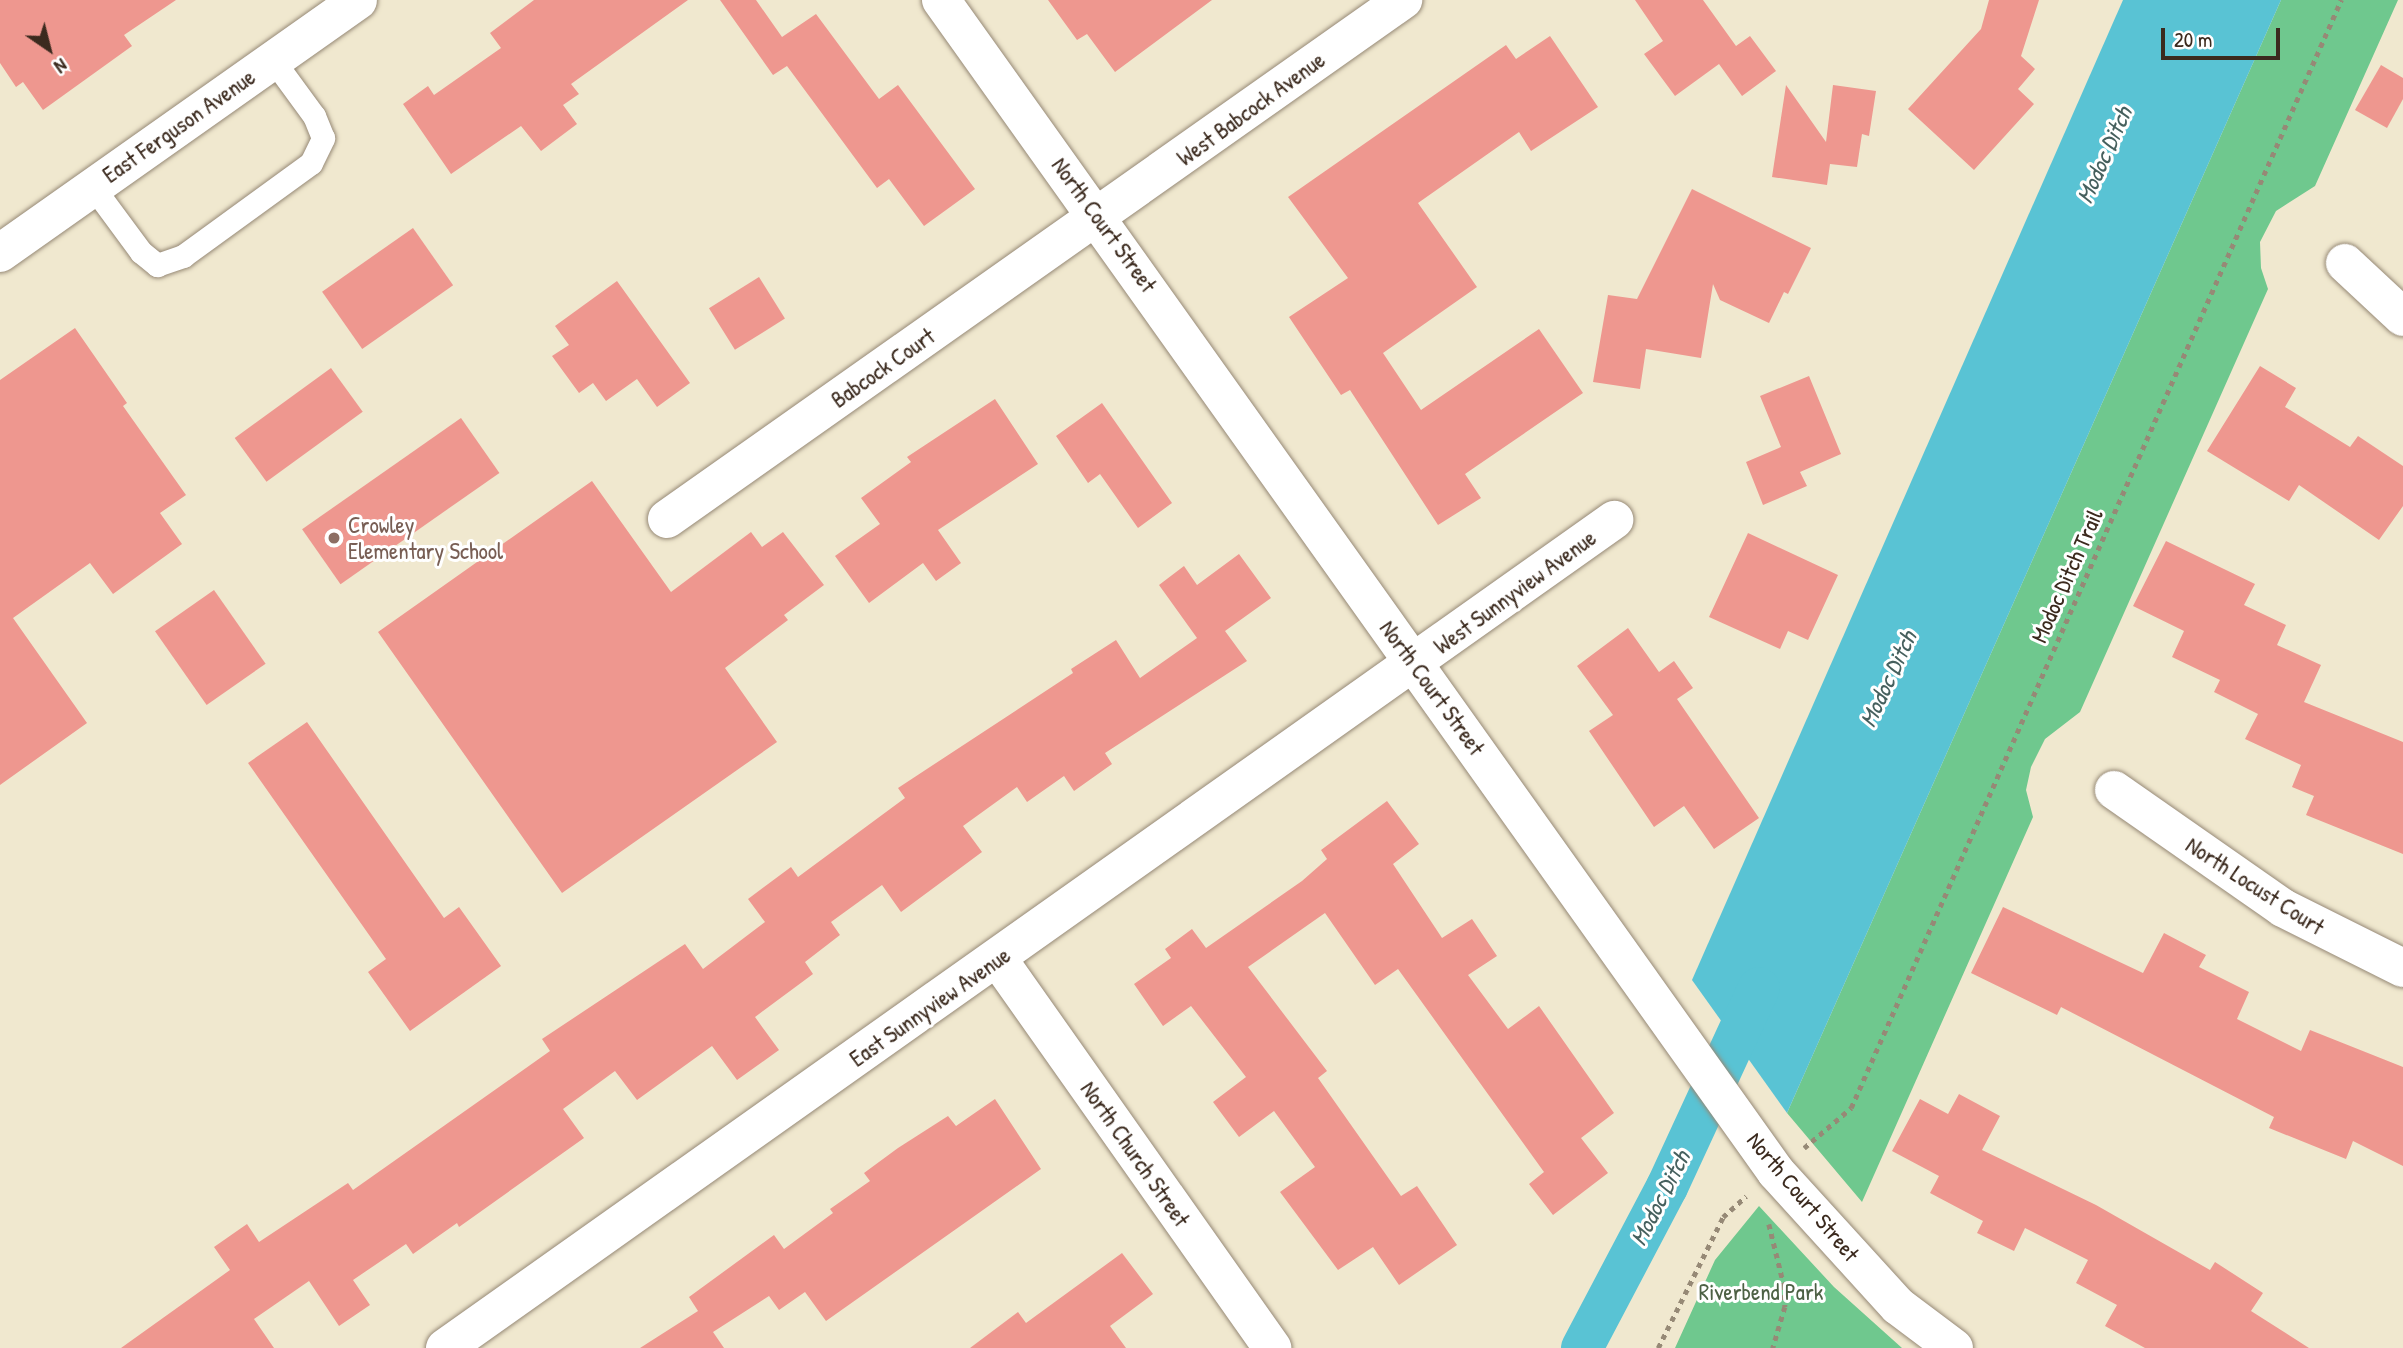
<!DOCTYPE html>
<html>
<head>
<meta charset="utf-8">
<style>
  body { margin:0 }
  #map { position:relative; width:2403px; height:1348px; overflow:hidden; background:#f0e8cf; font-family:"Patrick Hand",sans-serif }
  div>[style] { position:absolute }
  .green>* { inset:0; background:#6fc88e }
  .water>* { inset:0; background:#59c3d4 }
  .canal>* { height:42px; margin:-21px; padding:0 21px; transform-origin:21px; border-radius:21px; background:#59c3d4 }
  .building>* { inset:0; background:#ee978f; transform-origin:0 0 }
  .path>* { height:4.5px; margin-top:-2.25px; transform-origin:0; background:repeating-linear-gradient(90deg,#968976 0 5px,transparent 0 10px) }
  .roads { filter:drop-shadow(0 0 2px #968976) drop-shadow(0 0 2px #968976) }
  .service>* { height:23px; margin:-11.5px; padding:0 11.5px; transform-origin:11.5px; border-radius:11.5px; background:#fff }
  .minor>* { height:38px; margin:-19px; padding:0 19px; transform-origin:19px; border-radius:19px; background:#fff }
  .tertiary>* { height:38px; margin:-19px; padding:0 19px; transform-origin:19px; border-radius:19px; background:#fff }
  .dots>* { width:19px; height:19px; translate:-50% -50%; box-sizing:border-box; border:4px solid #fff; border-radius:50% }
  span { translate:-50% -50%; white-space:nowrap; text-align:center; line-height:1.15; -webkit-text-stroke:6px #fff; paint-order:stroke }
  .street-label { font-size:23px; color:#3b2a1e }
  .education-label { font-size:23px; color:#785e54 }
  .left { translate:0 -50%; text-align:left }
  .park-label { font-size:23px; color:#4d6145 }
  .water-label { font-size:24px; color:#46605e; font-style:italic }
  .north { position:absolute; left:14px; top:14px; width:70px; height:70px; -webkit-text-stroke:5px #fff; paint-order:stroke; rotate:145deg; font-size:19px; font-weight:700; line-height:28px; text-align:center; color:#3b2a1e }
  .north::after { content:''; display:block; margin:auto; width:24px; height:32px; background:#3b2a1e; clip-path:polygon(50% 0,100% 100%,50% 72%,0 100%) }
  .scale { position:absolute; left:2161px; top:28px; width:119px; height:32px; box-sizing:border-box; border:4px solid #3b2a1e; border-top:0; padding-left:9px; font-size:21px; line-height:24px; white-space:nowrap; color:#3b2a1e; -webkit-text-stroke:5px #fff; paint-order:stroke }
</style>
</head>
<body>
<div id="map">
  <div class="green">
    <div style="clip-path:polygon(2281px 0,2398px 0,2315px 186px,2276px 211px,2260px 242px,2261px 268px,2268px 289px,2080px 712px,2045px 739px,2031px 767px,2026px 790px,2033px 817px,1862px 1202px,1787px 1113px)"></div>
    <div style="clip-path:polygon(1759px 1206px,1834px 1287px,1902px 1348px,1675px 1348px,1715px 1260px)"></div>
  </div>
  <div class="water">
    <div style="clip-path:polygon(2123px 0,2281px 0,1787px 1113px,1692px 980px)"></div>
  </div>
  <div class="canal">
    <div style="left:1582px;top:1348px;width:182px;rotate:-62.2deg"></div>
    <div style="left:1667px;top:1187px;width:219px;rotate:-65.2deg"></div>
  </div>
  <div class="building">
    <div style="clip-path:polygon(0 0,176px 0,124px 35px,132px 46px,43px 110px,23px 82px,16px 87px,0 63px)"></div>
    <div style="clip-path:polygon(534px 0,688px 0,571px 84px,579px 94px,563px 105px,577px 124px,541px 151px,521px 126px,451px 174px,403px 104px,428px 86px,434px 95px,501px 48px,490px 33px)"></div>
    <div style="clip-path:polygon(720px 0,756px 0,782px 37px,816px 14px,879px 99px,898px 85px,975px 189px,924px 226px,889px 179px,877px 188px,787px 66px,773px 75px)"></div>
    <div style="clip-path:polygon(1048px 0,1212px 0,1115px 72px,1087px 34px,1077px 40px)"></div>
    <div style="clip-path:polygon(1635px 0,1703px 0,1736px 46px,1750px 36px,1776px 71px,1742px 96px,1719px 64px,1675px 96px,1644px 54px,1663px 41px)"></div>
    <div style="clip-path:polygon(1989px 0,2039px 0,2021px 56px,2035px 69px,2018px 89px,2034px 104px,1974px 170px,1908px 109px,1981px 29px)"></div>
    <div style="clip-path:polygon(1550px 36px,1598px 107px,1531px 151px,1519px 132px,1418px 203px,1477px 287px,1383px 353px,1421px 410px,1539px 329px,1583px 393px,1465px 474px,1481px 498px,1438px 525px,1350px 390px,1341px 395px,1289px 317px,1348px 278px,1288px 197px,1506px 45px,1516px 59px)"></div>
    <div style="clip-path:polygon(2381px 65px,2403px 78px,2403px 99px,2387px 128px,2355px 110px)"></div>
    <div style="clip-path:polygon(1786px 85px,1826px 142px,1833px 85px,1876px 91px,1869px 136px,1862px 134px,1857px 167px,1830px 164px,1827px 185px,1772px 177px)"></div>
    <div style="clip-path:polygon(1692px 189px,1811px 248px,1788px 294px,1784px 292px,1769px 323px,1720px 300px,1713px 284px,1701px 358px,1646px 349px,1640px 389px,1593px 382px,1608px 295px,1637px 299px)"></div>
    <div style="left:413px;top:228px;width:70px;height:111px;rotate:55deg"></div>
    <div style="left:759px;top:277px;width:49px;height:59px;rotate:58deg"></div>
    <div style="clip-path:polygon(617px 281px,690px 383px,657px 407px,637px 379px,606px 401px,593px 383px,579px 393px,552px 356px,569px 345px,555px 326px)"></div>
    <div style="clip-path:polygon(75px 328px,127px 403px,123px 406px,186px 495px,160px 513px,182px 544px,113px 594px,90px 563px,13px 618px,87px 723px,0 785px,0 380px)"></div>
    <div style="clip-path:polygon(2260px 366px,2296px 388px,2285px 407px,2350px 447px,2358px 436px,2403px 466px,2403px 506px,2379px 540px,2299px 485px,2289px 501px,2207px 451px)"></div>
    <div style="left:331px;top:368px;width:54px;height:119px;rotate:54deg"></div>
    <div style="clip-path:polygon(1809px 376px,1841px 454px,1800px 472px,1807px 486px,1763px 505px,1746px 462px,1781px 447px,1760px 396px)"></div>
    <div style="clip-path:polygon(995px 399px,1038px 464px,938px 530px,961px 563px,936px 581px,923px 563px,869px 603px,835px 556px,880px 524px,861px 498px,911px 462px,907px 457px)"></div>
    <div style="clip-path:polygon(1102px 403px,1172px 503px,1138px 528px,1100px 474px,1088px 483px,1056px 436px)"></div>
    <div style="left:461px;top:418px;width:67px;height:194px;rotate:55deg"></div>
    <div style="clip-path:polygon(592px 481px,671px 592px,751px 532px,762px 547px,783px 532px,824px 585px,784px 615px,788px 620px,725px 668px,777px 742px,562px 893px,378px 632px)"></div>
    <div style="clip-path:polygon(1748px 533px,1838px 575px,1808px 640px,1788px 631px,1780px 649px,1709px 617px)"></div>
    <div style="clip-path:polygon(2166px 541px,2255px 584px,2244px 605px,2286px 625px,2277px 645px,2321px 665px,2304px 702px,2403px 742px,2403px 854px,2306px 815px,2314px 796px,2292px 787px,2301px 765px,2245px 739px,2258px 714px,2214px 692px,2220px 680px,2172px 657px,2184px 631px,2133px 606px)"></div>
    <div style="clip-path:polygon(1239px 554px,1271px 598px,1225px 631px,1247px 661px,1105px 753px,1112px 764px,1074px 791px,1064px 776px,1027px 802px,1017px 787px,963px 826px,982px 852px,901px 912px,882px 885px,831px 922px,840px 935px,805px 962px,813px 974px,755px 1017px,779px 1050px,737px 1080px,712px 1046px,637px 1100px,615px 1071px,563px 1109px,584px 1138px,459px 1227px,457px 1223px,413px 1254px,406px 1244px,353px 1280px,370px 1305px,339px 1326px,309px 1281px,254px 1319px,274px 1348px,121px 1348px,230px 1270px,214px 1247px,247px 1224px,259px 1242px,348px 1183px,353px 1190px,550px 1051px,542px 1039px,685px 944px,703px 969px,765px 922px,748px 899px,791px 867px,798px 877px,905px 798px,898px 788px,1073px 673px,1071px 669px,1116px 640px,1140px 678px,1197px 638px,1159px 585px,1184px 566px,1197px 585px)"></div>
    <div style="left:214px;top:590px;width:90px;height:72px;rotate:55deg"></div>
    <div style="clip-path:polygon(1628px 628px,1659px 672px,1674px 661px,1693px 688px,1677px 699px,1759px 818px,1714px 849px,1684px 806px,1654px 827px,1589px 731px,1613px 715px,1577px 666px)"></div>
    <div style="clip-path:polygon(307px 722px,444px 918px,459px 907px,501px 966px,410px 1031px,368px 972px,386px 959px,248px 763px)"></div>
    <div style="clip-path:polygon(1387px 801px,1419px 844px,1393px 864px,1442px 938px,1472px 919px,1497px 956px,1468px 975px,1508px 1029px,1539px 1006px,1614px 1113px,1581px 1138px,1608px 1173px,1553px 1215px,1529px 1184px,1544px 1172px,1398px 969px,1375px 985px,1325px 913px,1248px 967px,1327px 1071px,1318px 1078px,1401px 1196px,1417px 1186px,1457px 1245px,1399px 1285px,1373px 1247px,1338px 1270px,1280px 1192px,1315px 1167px,1274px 1111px,1239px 1137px,1213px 1102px,1246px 1077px,1191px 1006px,1163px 1026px,1134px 984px,1171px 958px,1165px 949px,1192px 929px,1206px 948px,1302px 881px,1327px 859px,1321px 850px)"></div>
    <div style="clip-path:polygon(2003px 907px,2143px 973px,2164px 933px,2206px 955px,2199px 967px,2249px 992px,2237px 1019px,2301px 1051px,2310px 1030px,2403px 1067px,2403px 1166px,2353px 1141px,2346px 1159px,2269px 1128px,2274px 1117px,2061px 1007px,2057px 1015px,1971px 973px)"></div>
    <div style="clip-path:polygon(1959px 1094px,2000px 1116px,1982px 1150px,2096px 1205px,2210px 1270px,2215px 1262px,2263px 1293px,2251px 1311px,2309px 1348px,2145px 1348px,2105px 1326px,2117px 1305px,2076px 1283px,2088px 1260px,2025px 1228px,2014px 1251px,1977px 1233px,1983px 1221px,1930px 1193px,1939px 1176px,1892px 1151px,1920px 1099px,1948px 1114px)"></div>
    <div style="clip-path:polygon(995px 1099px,1041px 1169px,826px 1321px,805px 1292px,779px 1310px,769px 1296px,713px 1332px,724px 1348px,640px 1348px,698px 1311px,689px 1297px,774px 1235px,784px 1249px,833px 1213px,830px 1209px,870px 1181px,864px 1173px,898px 1148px,948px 1116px,956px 1126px)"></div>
    <div style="clip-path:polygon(1122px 1253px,1153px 1294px,1110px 1326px,1126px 1348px,970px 1348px,1018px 1312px,1026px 1323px)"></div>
  </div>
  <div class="path">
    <div style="left:1804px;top:1148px;width:62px;rotate:-40.4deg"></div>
    <div style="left:1851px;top:1108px;width:1212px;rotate:-66.14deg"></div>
    <div style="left:1769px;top:1224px;width:63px;rotate:76.2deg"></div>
    <div style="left:1784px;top:1285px;width:22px;rotate:87deg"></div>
    <div style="left:1785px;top:1307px;width:43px;rotate:106.3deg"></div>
    <div style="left:1658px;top:1348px;width:146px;rotate:-63.6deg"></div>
    <div style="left:1723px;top:1217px;width:31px;rotate:-42deg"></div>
  </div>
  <div class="roads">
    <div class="service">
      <div style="left:93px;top:187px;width:81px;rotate:53.6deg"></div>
      <div style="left:141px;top:252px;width:21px;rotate:39deg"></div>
      <div style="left:157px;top:265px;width:28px;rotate:-19deg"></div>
      <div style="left:183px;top:256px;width:158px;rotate:-36deg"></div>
      <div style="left:311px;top:163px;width:28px;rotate:-64deg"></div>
      <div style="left:323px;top:138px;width:24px;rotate:-112deg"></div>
      <div style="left:314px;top:116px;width:69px;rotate:-126.2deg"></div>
    </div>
    <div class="minor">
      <div style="left:941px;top:0;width:1439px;rotate:54.53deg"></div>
      <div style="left:1776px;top:1172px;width:181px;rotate:47.7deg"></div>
      <div style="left:1898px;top:1306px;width:70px;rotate:36.9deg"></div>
      <div style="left:2345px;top:263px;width:79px;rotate:43deg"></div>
      <div style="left:667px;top:519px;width:901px;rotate:-35.19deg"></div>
      <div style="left:2114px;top:790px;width:206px;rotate:34.9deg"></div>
      <div style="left:2283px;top:908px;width:134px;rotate:26.6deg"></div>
      <div style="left:998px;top:959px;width:476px;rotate:54.8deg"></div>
      <div style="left:445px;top:1348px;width:1433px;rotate:-35.31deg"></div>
    </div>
    <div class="tertiary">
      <div style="left:0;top:253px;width:438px;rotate:-35.2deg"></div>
    </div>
  </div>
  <div class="dots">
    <div style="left:334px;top:538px;background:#8d6e63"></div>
  </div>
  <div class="street-label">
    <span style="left:1251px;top:109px;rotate:-36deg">West Babcock Avenue</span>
    <span style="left:179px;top:126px;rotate:-35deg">East Ferguson Avenue</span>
    <span style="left:1104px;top:225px;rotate:54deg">North Court Street</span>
    <span style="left:883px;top:368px;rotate:-35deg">Babcock Court</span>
    <span style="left:2067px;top:576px;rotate:-66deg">Modoc Ditch Trail</span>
    <span style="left:1515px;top:592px;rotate:-36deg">West Sunnyview Avenue</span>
    <span style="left:1432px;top:688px;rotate:54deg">North Court Street</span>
    <span style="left:2255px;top:886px;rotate:33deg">North Locust Court</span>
    <span style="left:930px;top:1007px;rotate:-35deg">East Sunnyview Avenue</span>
    <span style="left:1135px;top:1154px;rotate:55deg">North Church Street</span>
    <span style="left:1803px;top:1197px;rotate:50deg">North Court Street</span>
  </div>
  <div class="education-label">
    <span class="left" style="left:348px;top:538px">Crowley<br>Elementary School</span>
  </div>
  <div class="park-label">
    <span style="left:1761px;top:1292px">Riverbend Park</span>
  </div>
  <div class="water-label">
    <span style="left:2104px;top:155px;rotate:-66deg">Modoc Ditch</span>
    <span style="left:1888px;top:679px;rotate:-65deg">Modoc Ditch</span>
    <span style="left:1660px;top:1198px;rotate:-63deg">Modoc Ditch</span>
  </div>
  <div class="north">N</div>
  <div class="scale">20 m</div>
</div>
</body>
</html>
